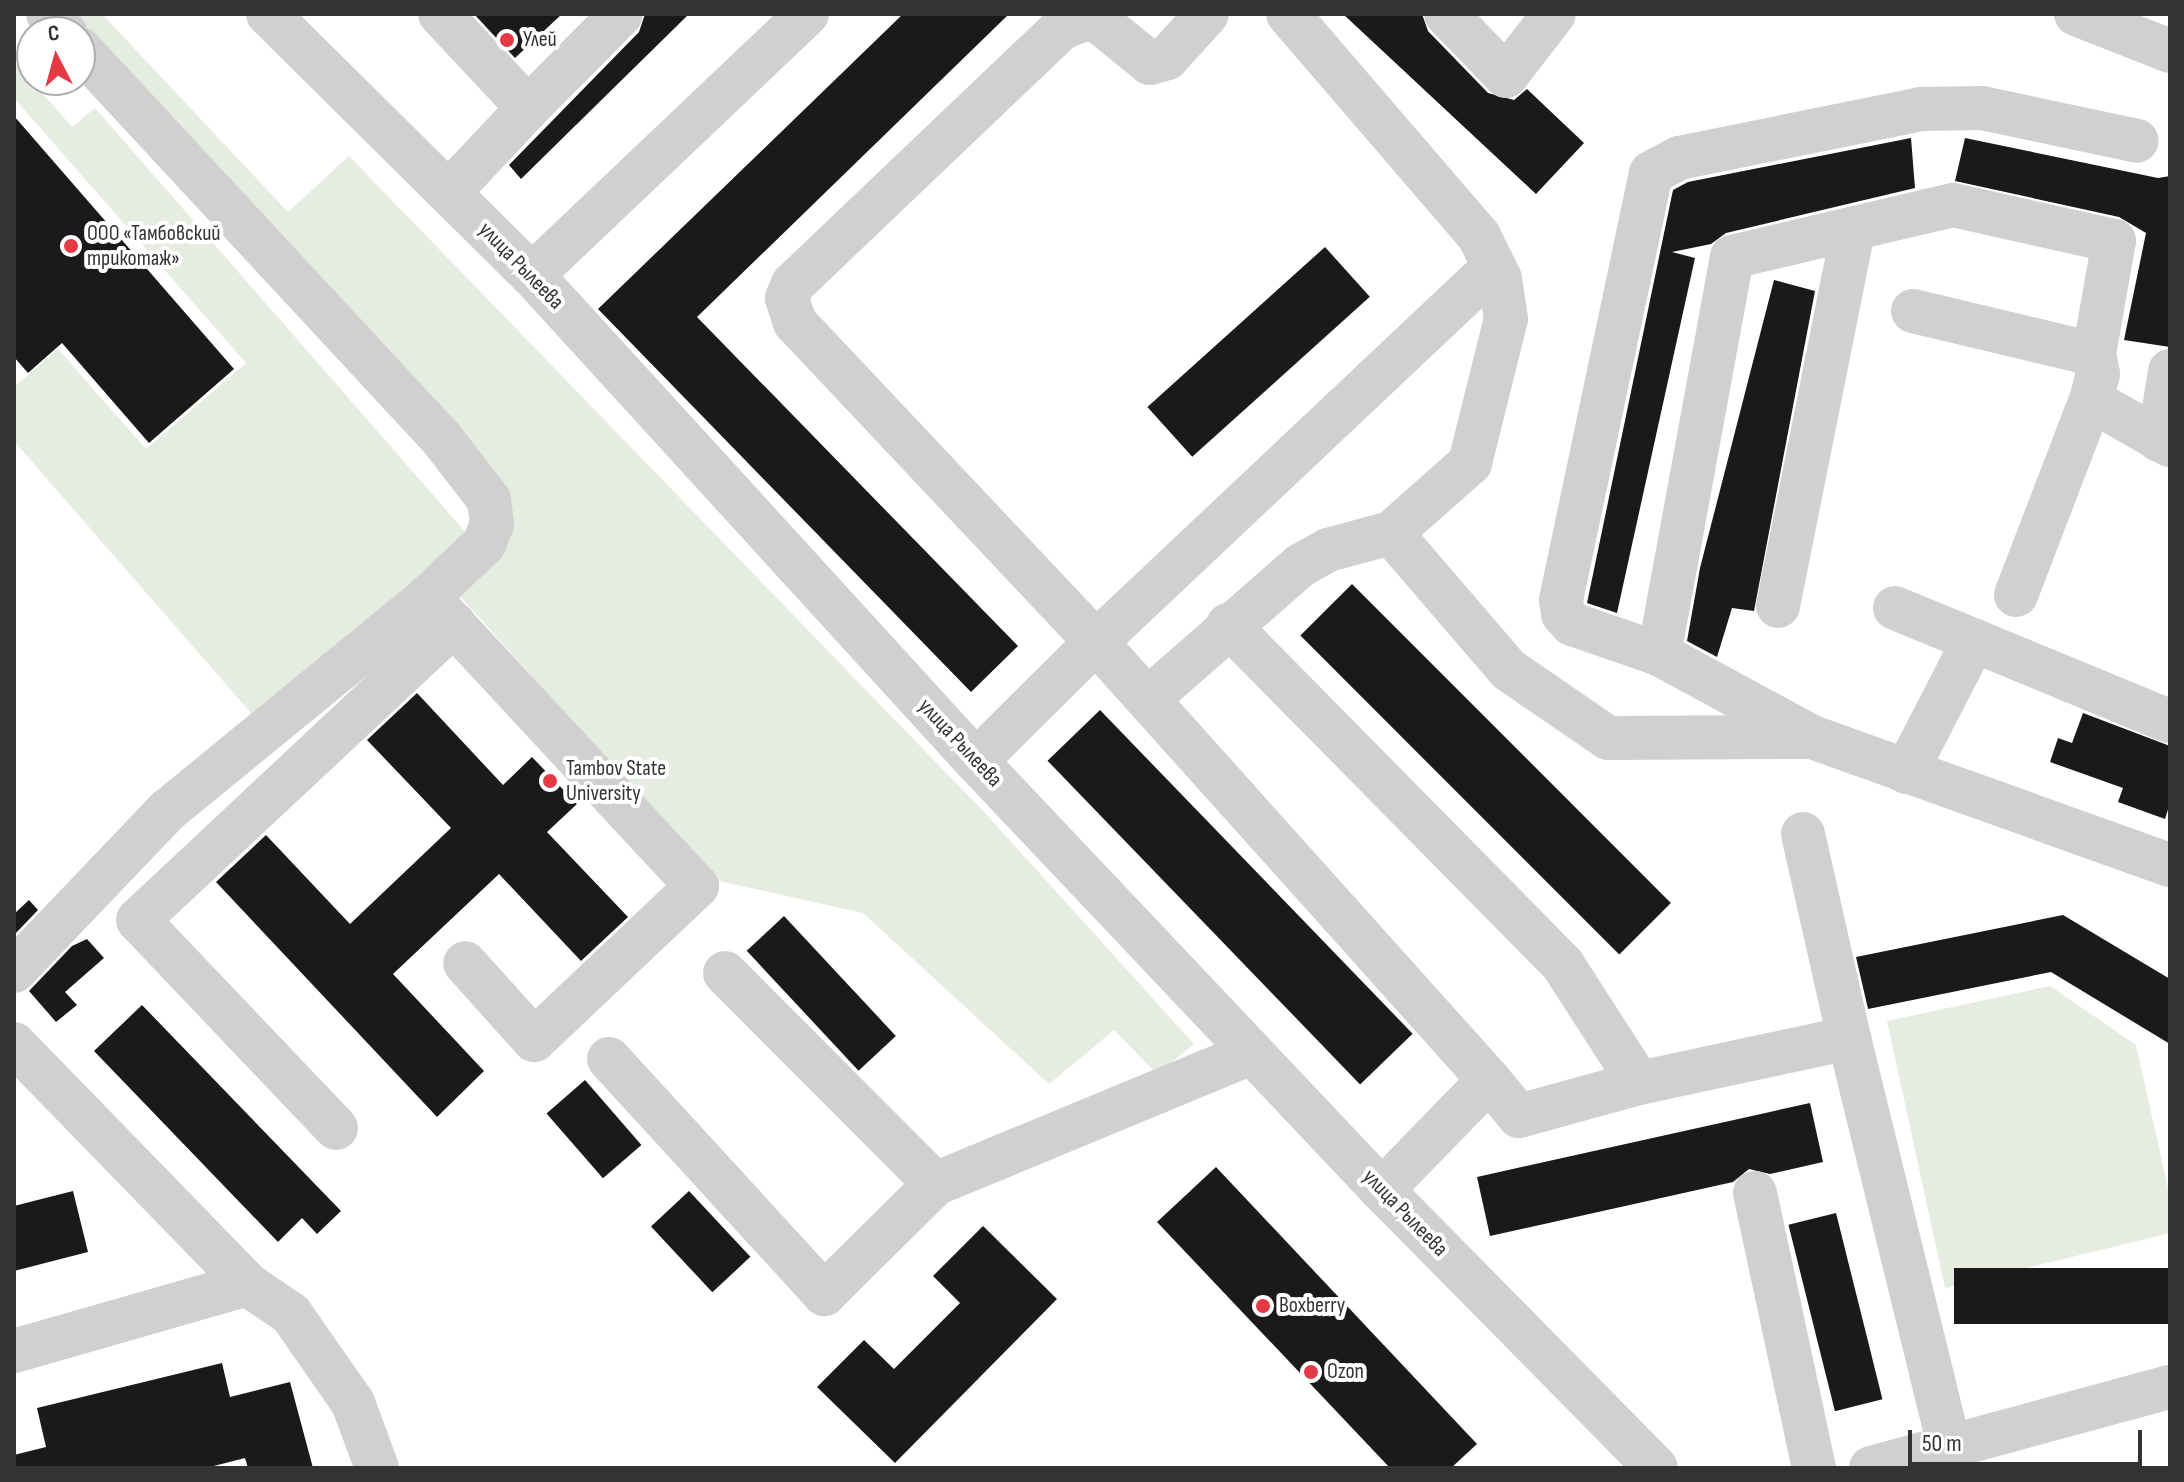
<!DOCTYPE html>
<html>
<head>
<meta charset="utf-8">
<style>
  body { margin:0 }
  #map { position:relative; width:2184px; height:1482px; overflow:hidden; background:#fff; font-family:"Sofia Sans Condensed",sans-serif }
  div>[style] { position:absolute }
  .green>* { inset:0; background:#e6ecdf }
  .building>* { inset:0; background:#1a1a1a; transform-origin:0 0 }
  .minor>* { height:44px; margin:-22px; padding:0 22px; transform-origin:22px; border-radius:22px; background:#d0d0d0 }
  .dots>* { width:22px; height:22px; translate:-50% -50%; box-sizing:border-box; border:4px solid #fff; border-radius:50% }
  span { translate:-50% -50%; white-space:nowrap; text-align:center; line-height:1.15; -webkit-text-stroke:8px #fff; paint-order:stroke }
  .poi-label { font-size:22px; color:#333 }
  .left { translate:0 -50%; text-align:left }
  .street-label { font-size:22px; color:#333 }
  .frame { position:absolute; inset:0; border:16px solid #333; pointer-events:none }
  .north { position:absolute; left:16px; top:16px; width:80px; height:80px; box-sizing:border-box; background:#fff; border:2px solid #adadad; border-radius:50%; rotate:354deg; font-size:22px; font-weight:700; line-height:32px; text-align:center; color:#333 }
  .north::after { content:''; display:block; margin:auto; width:28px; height:36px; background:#e63946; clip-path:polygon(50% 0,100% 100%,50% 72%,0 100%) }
  .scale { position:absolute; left:1908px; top:1430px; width:234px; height:36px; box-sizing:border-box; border:4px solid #333; border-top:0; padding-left:10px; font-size:24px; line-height:28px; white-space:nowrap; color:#333; -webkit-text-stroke:6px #fff; paint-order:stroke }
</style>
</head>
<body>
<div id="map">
  <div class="green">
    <div style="clip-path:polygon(57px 14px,102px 14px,288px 212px,349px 156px,985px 813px,1194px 1044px,1157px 1074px,1114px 1030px,1049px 1084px,863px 913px,715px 880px,450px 585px,501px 541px)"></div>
    <div style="clip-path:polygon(14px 61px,72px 127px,95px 108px,475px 543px,264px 728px,14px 441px,14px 387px,58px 349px,146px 449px,246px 363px,14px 98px)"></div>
    <div style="clip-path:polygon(2050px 986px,2136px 1045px,2170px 1197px,2170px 1233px,1945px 1288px,1887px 1021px)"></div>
  </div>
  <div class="building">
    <div style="clip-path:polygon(474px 14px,562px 14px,515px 58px)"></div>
    <div style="clip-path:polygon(645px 14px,689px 14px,521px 179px,509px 165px,639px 32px)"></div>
    <div style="clip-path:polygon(903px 14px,1009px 14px,697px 317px,1018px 646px,971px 692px,598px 309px)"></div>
    <div style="clip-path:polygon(1343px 14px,1422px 14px,1428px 31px,1488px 93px,1514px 100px,1527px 89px,1584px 143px,1536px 194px)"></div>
    <div style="clip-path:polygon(14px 116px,234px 369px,149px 443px,62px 343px,28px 373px,14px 357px)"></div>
    <div style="clip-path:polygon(1911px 138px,1915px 188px,1726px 233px,1711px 244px,1672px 252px,1695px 258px,1617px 613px,1587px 603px,1673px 190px,1688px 182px)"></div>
    <div style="clip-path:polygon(1965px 138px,2158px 178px,2170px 176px,2170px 347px,2124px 340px,2146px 233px,2119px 217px,1955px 181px)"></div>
    <div style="left:1325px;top:247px;width:67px;height:239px;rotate:48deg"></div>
    <div style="clip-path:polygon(1774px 280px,1815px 291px,1754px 611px,1732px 608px,1717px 657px,1687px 641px,1700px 568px)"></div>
    <div style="left:1352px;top:584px;width:451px;height:73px;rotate:45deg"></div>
    <div style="clip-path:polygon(417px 693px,503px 785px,532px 757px,577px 804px,547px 832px,628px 917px,581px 961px,499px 874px,393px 974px,484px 1071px,437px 1117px,216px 882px,266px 835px,350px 924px,451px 828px,367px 740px)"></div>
    <div style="left:1100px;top:710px;width:450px;height:73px;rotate:46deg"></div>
    <div style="clip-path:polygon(2083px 713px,2170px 746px,2170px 803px,2165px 819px,2118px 802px,2123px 788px,2050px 762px,2058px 738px,2072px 743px)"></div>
    <div style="clip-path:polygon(29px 900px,38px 910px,14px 935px,14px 914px)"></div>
    <div style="clip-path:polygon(2063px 915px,2170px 979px,2170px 1044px,2051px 972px,1868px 1009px,1856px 957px)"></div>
    <div style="left:784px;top:916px;width:164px;height:51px;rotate:47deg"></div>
    <div style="clip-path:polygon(87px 939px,104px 958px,65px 992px,77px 1005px,56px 1022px,29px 991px,72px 946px)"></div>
    <div style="clip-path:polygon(142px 1005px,341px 1211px,317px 1234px,302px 1218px,278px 1242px,94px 1051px)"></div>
    <div style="left:585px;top:1080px;width:86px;height:51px;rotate:49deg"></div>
    <div style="clip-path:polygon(1810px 1103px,1823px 1162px,1770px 1174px,1749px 1169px,1733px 1182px,1490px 1236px,1477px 1177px)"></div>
    <div style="clip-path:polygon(1216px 1167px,1477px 1444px,1451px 1468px,1390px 1468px,1157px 1222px)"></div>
    <div style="clip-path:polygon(73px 1191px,88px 1252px,14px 1271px,14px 1206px)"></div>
    <div style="left:689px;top:1191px;width:90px;height:52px;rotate:47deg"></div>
    <div style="left:1836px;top:1213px;width:192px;height:49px;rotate:76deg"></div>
    <div style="clip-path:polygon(983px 1226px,1057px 1299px,895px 1463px,817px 1387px,864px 1340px,894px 1369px,960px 1303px,933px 1276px)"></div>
    <div style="left:2170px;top:1268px;width:56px;height:216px;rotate:90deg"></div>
    <div style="clip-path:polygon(222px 1363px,230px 1397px,290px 1382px,313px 1468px,248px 1468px,245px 1458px,206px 1468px,14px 1468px,14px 1455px,46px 1447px,37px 1408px)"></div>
  </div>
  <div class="minor">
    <div style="left:48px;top:14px;width:25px;rotate:47deg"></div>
    <div style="left:268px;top:14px;width:371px;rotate:44.7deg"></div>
    <div style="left:532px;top:275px;width:658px;rotate:47.59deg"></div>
    <div style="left:976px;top:761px;width:591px;rotate:46.58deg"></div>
    <div style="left:1382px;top:1190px;width:390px;rotate:45.4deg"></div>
    <div style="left:440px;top:14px;width:129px;rotate:46.9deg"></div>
    <div style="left:528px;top:108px;width:115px;rotate:133.2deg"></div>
    <div style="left:1446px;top:14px;width:86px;rotate:45.9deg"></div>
    <div style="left:1506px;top:76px;width:78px;rotate:-52.3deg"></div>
    <div style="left:2076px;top:14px;width:101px;rotate:21.5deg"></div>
    <div style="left:528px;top:108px;width:132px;rotate:-45.3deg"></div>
    <div style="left:532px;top:275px;width:379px;rotate:-43.5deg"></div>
    <div style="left:1913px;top:311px;width:186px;rotate:13.4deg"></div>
    <div style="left:2094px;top:354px;width:115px;rotate:-80deg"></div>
    <div style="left:2114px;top:241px;width:165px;rotate:-167.4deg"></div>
    <div style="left:1953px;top:205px;width:227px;rotate:166.8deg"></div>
    <div style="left:1732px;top:257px;width:404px;rotate:100.4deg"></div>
    <div style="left:1659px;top:654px;width:174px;rotate:28.5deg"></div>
    <div style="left:1812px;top:737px;width:380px;rotate:19.7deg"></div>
    <div style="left:2091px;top:400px;width:91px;rotate:29.7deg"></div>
    <div style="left:2159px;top:440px;width:70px;rotate:-80.9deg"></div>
    <div style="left:1391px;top:533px;width:181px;rotate:49.3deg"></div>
    <div style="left:1509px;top:670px;width:120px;rotate:34.5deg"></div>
    <div style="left:1608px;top:738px;width:200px;rotate:-0.3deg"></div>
    <div style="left:2016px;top:595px;width:209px;rotate:-69deg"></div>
    <div style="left:2091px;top:400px;width:27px;rotate:-75deg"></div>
    <div style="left:2098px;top:374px;width:20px;rotate:-101deg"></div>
    <div style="left:428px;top:597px;width:395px;rotate:47.1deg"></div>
    <div style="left:697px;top:886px;width:224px;rotate:136.6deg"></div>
    <div style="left:534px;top:1040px;width:103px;rotate:-131.9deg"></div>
    <div style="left:1778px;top:606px;width:382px;rotate:-78.7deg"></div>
    <div style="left:1895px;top:608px;width:296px;rotate:22.4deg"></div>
    <div style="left:1228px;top:625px;width:477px;rotate:45.4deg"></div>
    <div style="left:1563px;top:965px;width:140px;rotate:57.2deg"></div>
    <div style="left:1659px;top:654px;width:92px;rotate:-161deg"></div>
    <div style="left:1572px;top:624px;width:13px;rotate:-132deg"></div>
    <div style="left:1563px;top:614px;width:14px;rotate:-98deg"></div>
    <div style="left:1561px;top:600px;width:436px;rotate:-78.1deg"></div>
    <div style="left:1651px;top:173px;width:32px;rotate:-28deg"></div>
    <div style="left:1679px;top:158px;width:247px;rotate:-11.4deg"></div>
    <div style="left:1921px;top:109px;width:61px;rotate:-0.9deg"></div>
    <div style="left:1982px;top:108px;width:158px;rotate:12deg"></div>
    <div style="left:1149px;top:698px;width:202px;rotate:-41.2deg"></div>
    <div style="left:1301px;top:565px;width:31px;rotate:-29deg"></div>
    <div style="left:1328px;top:550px;width:65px;rotate:-15.1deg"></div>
    <div style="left:1391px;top:533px;width:106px;rotate:-41.5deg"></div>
    <div style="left:1470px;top:463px;width:148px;rotate:-76deg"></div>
    <div style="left:1506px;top:319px;width:40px;rotate:-98.5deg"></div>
    <div style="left:1500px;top:279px;width:48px;rotate:-116deg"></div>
    <div style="left:1479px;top:236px;width:293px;rotate:-130.7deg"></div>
    <div style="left:976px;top:761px;width:169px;rotate:-44.8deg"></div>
    <div style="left:1096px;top:642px;width:439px;rotate:-133.3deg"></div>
    <div style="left:795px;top:323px;width:26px;rotate:-108deg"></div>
    <div style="left:787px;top:298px;width:15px;rotate:-67deg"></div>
    <div style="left:793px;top:284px;width:371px;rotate:-43.6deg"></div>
    <div style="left:1062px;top:28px;width:24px;rotate:-22deg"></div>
    <div style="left:1084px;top:19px;width:14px;rotate:8deg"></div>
    <div style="left:1098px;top:21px;width:67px;rotate:38.9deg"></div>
    <div style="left:1150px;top:63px;width:18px;rotate:-16deg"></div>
    <div style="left:1167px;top:58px;width:59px;rotate:-47.7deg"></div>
    <div style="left:1906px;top:772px;width:148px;rotate:-62.7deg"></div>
    <div style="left:1803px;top:834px;width:209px;rotate:77.3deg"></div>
    <div style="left:14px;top:971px;width:223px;rotate:-46.3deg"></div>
    <div style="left:168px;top:810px;width:336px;rotate:-39.3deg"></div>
    <div style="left:428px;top:597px;width:77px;rotate:-43.4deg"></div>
    <div style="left:484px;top:544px;width:22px;rotate:-68deg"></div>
    <div style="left:492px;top:524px;width:24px;rotate:-97deg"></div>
    <div style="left:489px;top:500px;width:77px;rotate:-127.6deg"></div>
    <div style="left:442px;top:439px;width:532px;rotate:-132.87deg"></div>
    <div style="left:725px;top:973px;width:298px;rotate:45.1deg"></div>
    <div style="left:14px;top:1044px;width:334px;rotate:45.8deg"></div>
    <div style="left:609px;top:1059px;width:319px;rotate:47.5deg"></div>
    <div style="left:824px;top:1294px;width:156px;rotate:-44.7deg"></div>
    <div style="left:935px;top:1184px;width:343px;rotate:-22.5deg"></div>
    <div style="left:1489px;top:1080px;width:47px;rotate:50.2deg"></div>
    <div style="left:1519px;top:1116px;width:124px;rotate:-15.4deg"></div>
    <div style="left:1639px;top:1083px;width:215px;rotate:-12.1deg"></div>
    <div style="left:1849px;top:1038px;width:422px;rotate:76.2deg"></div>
    <div style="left:336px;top:1128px;width:287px;rotate:-133.6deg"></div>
    <div style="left:138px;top:920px;width:433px;rotate:-43.1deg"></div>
    <div style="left:1382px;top:1190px;width:153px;rotate:-45.8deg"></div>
    <div style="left:1489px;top:1080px;width:588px;rotate:-131.9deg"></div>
    <div style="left:1096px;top:642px;width:547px;rotate:-43.3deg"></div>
    <div style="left:1755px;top:1193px;width:281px;rotate:77.9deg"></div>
    <div style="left:14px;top:1351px;width:242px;rotate:-16deg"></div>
    <div style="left:247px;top:1284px;width:53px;rotate:34.3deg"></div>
    <div style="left:291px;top:1314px;width:108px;rotate:55.1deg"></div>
    <div style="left:353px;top:1403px;width:69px;rotate:69.7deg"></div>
    <div style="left:1871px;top:1468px;width:310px;rotate:-15.2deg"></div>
  </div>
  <div class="dots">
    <div style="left:507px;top:40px;background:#e63946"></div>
    <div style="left:71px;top:246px;background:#e63946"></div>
    <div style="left:550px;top:781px;background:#e63946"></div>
    <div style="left:1263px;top:1306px;background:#e63946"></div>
    <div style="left:1311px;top:1372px;background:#e63946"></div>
  </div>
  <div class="poi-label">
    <span class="left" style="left:523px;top:40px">Улей</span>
    <span class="left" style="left:87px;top:246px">ООО «Тамбовский<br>трикотаж»</span>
    <span class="left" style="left:566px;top:781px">Tambov State<br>University</span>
    <span class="left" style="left:1279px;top:1306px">Boxberry</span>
    <span class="left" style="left:1327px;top:1372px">Ozon</span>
  </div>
  <div class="street-label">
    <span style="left:521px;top:266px;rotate:46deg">улица Рылеева</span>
    <span style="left:960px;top:743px;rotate:47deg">улица Рылеева</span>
    <span style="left:1405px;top:1213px;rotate:46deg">улица Рылеева</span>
  </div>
  <div class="frame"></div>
  <div class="north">С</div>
  <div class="scale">50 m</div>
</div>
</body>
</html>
